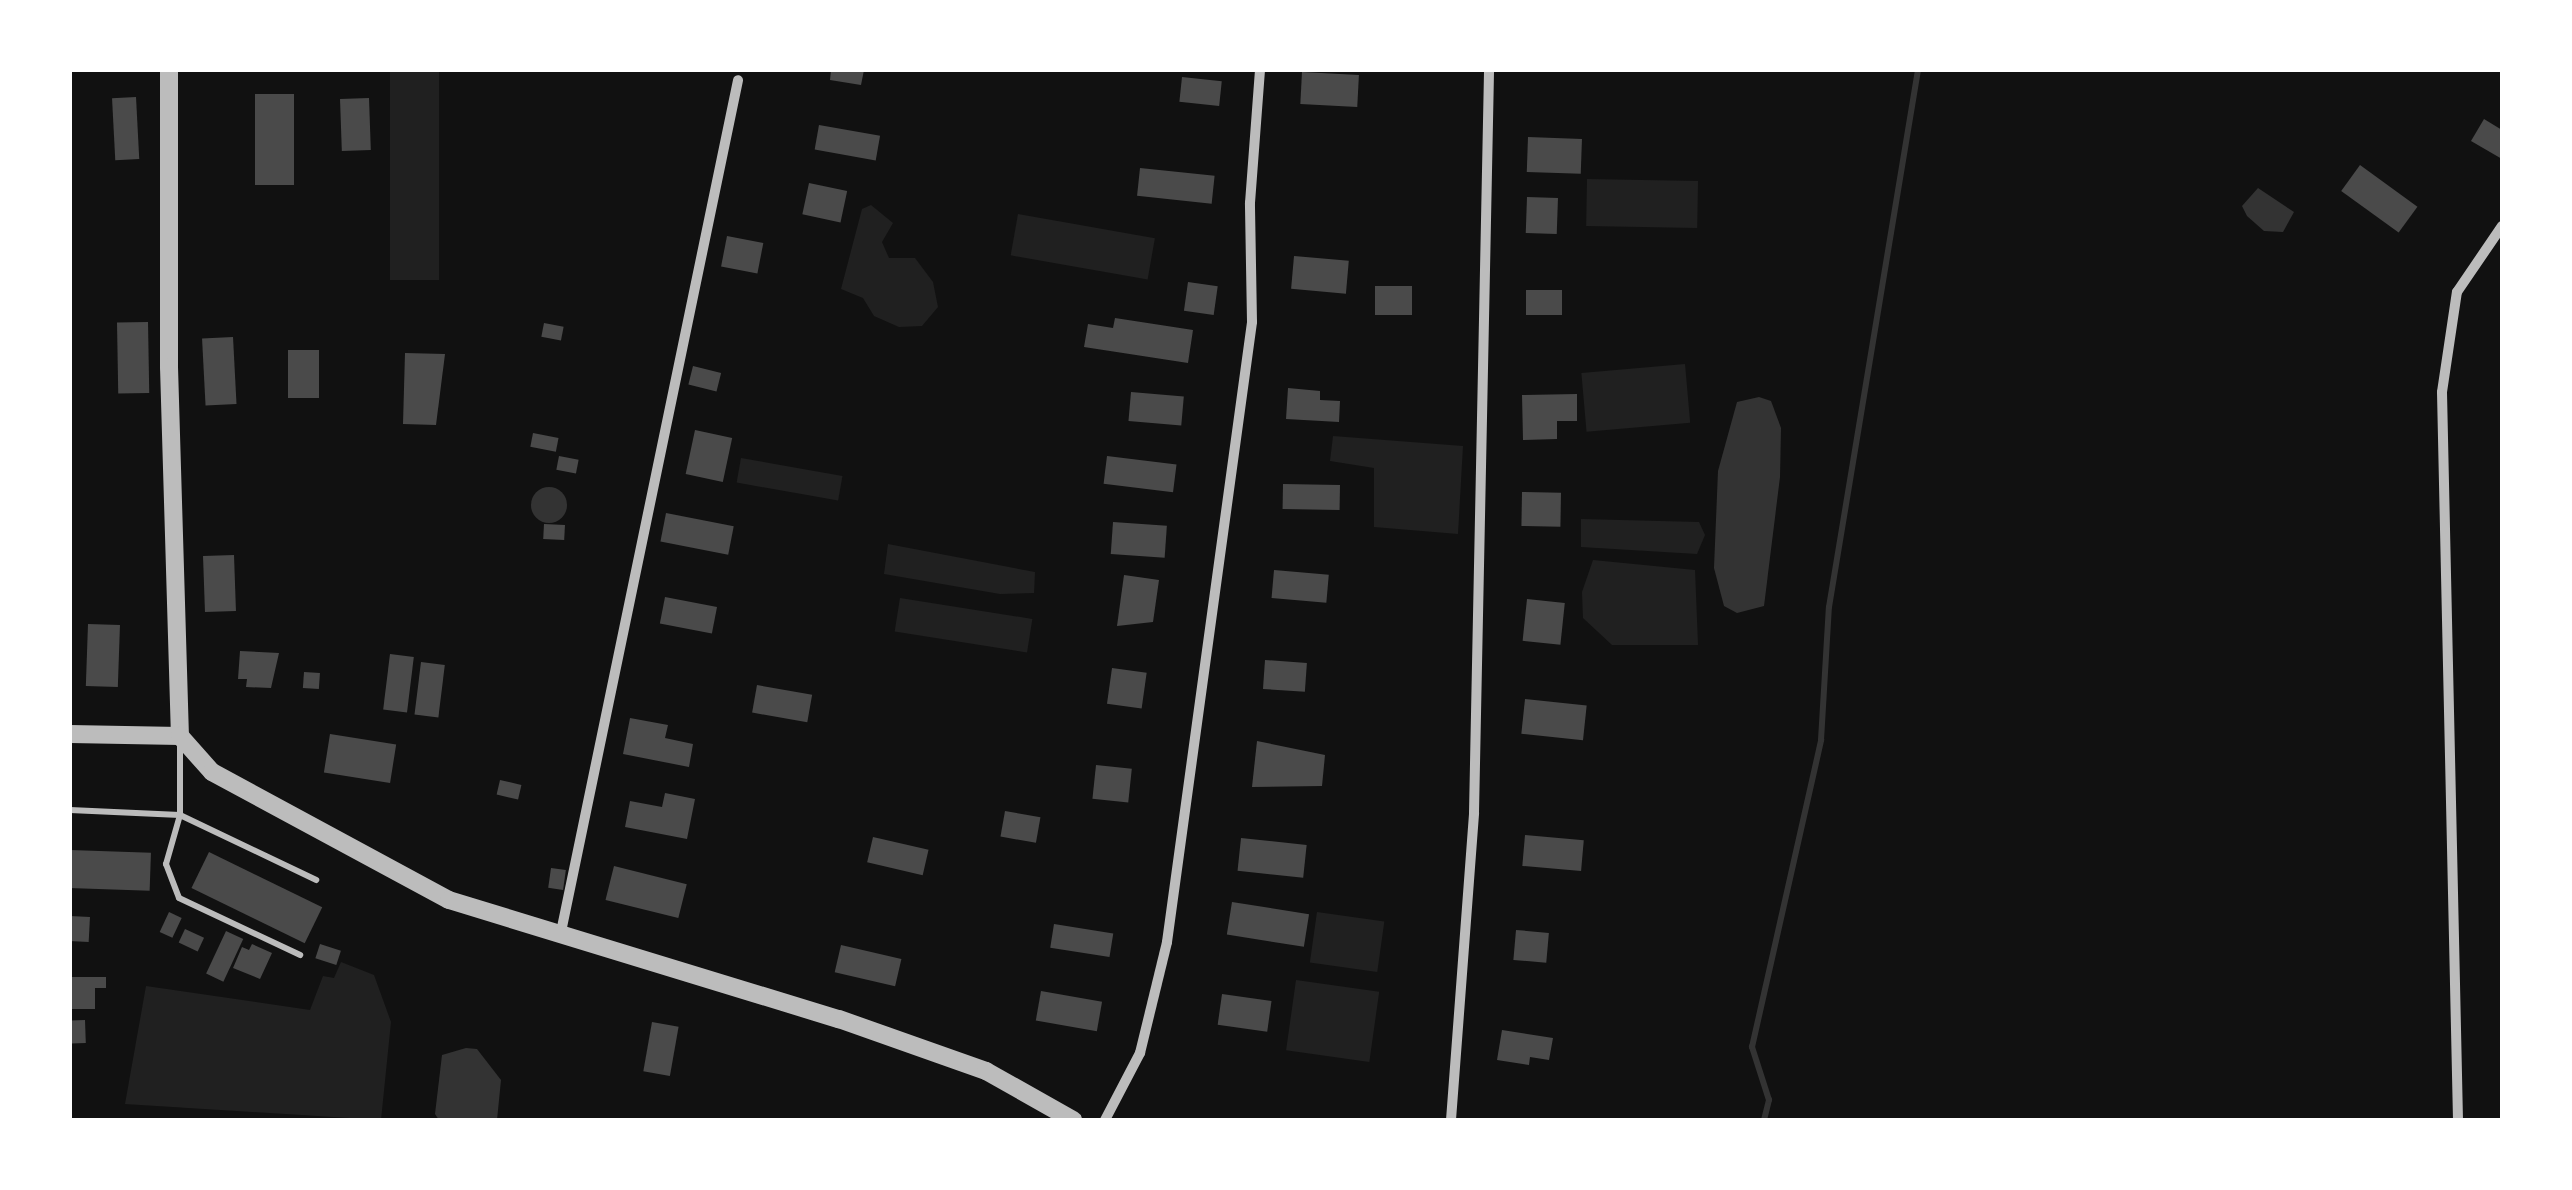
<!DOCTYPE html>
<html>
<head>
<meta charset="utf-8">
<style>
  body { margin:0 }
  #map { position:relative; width:2572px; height:1190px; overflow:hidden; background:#111; font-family:Rubik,sans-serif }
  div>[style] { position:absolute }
  .green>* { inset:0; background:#202020; transform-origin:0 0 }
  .water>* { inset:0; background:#333 }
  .round { border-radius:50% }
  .stream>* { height:6px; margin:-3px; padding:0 3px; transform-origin:3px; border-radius:3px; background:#333 }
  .building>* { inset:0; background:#4a4a4a; transform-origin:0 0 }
  .service>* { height:6px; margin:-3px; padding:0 3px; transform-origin:3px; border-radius:3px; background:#bcbcbc }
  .minor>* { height:10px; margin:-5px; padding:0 5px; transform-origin:5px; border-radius:5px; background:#bcbcbc }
  .tertiary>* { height:18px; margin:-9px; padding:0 9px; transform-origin:9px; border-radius:9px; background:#bcbcbc }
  span { translate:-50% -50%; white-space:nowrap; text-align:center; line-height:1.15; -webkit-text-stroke:8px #fff; paint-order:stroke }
  .frame { position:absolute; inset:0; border:72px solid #fff; pointer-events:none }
</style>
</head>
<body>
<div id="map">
  <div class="green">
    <div style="left:390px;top:70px;width:49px;height:210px"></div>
    <div style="left:1698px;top:181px;width:47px;height:111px;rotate:91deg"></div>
    <div style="clip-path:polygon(871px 205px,893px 223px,882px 242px,889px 258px,915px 258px,933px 282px,938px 307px,922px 326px,899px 327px,874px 316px,863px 298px,841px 289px,862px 209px)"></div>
    <div style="left:1018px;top:214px;width:139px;height:42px;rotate:10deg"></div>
    <div style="left:1685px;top:364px;width:59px;height:104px;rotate:85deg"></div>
    <div style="clip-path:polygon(1333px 436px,1463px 446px,1458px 534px,1374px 527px,1374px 468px,1330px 461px)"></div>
    <div style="left:741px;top:458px;width:103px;height:25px;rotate:10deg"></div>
    <div style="clip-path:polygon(1581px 519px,1699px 522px,1705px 535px,1697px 554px,1581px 547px)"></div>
    <div style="clip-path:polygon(888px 544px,1035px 572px,1034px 593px,1000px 594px,884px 574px)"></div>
    <div style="clip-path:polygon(1593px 560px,1695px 570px,1698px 645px,1612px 645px,1583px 618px,1582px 592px)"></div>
    <div style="left:900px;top:598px;width:134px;height:34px;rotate:9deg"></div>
    <div style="left:1317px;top:912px;width:68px;height:51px;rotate:8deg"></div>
    <div style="clip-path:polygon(341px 962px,374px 975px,391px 1022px,381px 1120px,125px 1104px,146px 986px,310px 1010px,323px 976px,334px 978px)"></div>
    <div style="left:1296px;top:980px;width:84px;height:71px;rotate:8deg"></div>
  </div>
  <div class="water">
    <div style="clip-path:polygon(2258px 188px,2294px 212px,2283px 232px,2264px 231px,2247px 216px,2242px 206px)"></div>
    <div style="clip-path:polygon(1759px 397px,1771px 401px,1781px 428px,1780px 477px,1764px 606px,1737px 613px,1724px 606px,1714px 568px,1718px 471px,1737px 402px)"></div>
    <div class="round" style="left:531px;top:487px;width:36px;height:36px"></div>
    <div style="clip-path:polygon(466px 1048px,477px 1049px,501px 1080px,497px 1120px,439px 1120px,435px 1114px,442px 1055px)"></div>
  </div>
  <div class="stream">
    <div style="left:1764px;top:1120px;width:21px;rotate:-76deg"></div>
    <div style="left:1769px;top:1100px;width:56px;rotate:-107.8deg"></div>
    <div style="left:1752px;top:1047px;width:315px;rotate:-77.3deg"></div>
    <div style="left:1821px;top:740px;width:133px;rotate:-86.6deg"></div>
    <div style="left:1829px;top:607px;width:544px;rotate:-80.59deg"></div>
  </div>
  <div class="building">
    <div style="clip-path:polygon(831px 70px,864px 70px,861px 85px,830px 80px)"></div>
    <div style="left:1302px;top:72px;width:57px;height:32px;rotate:3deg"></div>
    <div style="left:1182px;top:77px;width:40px;height:25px;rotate:6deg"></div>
    <div style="left:255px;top:94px;width:39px;height:91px"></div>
    <div style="left:136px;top:97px;width:62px;height:24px;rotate:87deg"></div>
    <div style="left:369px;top:98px;width:52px;height:29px;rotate:88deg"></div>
    <div style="clip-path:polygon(2484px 119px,2502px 130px,2502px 159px,2471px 141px)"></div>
    <div style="left:819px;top:125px;width:62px;height:25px;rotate:10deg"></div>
    <div style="left:1528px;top:137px;width:54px;height:35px;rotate:2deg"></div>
    <div style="left:2360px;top:165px;width:71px;height:32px;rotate:36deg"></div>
    <div style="left:1140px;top:168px;width:75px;height:28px;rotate:6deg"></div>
    <div style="left:809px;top:183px;width:39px;height:32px;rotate:12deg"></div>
    <div style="left:1527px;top:197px;width:31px;height:36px;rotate:2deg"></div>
    <div style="left:727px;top:236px;width:37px;height:31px;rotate:11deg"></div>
    <div style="left:1294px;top:256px;width:55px;height:33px;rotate:5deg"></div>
    <div style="left:1188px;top:282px;width:30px;height:29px;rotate:8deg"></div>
    <div style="left:1375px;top:286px;width:37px;height:29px"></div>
    <div style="left:1562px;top:290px;width:25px;height:36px;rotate:90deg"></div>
    <div style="clip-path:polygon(1115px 318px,1193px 330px,1188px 363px,1084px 347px,1088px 324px,1113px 328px)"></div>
    <div style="left:148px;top:322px;width:71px;height:31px;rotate:89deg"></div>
    <div style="left:544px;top:323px;width:20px;height:14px;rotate:11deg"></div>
    <div style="left:233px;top:337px;width:67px;height:31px;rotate:87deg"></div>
    <div style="left:288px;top:350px;width:31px;height:48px"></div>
    <div style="clip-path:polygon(405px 353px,445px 354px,436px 425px,403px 424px)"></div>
    <div style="left:693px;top:366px;width:29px;height:19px;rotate:14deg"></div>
    <div style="clip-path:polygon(1288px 388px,1320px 391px,1320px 400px,1340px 401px,1339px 422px,1286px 419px)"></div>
    <div style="left:1131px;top:392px;width:53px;height:29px;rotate:5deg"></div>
    <div style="clip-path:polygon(1577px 394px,1577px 421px,1557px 421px,1557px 439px,1523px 440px,1522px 395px)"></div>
    <div style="left:695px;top:430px;width:38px;height:45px;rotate:12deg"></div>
    <div style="left:533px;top:433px;width:26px;height:14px;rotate:11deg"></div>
    <div style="left:559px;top:456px;width:20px;height:14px;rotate:11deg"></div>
    <div style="left:1107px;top:456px;width:70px;height:28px;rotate:7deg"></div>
    <div style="left:1283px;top:484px;width:57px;height:25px;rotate:1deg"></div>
    <div style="left:1522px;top:492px;width:39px;height:34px;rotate:1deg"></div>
    <div style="left:666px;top:513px;width:69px;height:29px;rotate:11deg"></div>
    <div style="left:1113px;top:522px;width:54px;height:32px;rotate:4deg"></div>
    <div style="left:544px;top:524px;width:21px;height:15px;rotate:3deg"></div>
    <div style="left:234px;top:555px;width:56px;height:31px;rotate:88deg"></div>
    <div style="left:1274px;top:570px;width:55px;height:28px;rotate:5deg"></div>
    <div style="clip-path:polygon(1124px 575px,1159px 580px,1153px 622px,1117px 626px)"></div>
    <div style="left:665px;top:597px;width:53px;height:27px;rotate:11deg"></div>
    <div style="left:1527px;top:599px;width:38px;height:42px;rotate:6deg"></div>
    <div style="left:88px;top:624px;width:32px;height:62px;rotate:2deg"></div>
    <div style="clip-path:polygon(240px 651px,279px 653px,271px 688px,246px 687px,247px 679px,238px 679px)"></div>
    <div style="left:390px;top:654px;width:24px;height:56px;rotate:7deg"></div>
    <div style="left:1265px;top:660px;width:42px;height:29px;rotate:4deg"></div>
    <div style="left:421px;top:662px;width:24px;height:53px;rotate:7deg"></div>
    <div style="left:1112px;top:668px;width:35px;height:36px;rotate:8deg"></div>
    <div style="left:304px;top:672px;width:16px;height:16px;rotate:4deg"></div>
    <div style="left:757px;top:685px;width:56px;height:28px;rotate:10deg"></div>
    <div style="left:1525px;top:699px;width:62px;height:35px;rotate:6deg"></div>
    <div style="clip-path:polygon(630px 718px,668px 725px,665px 738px,693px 744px,689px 767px,623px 754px)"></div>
    <div style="left:330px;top:734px;width:67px;height:39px;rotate:9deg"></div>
    <div style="clip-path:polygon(1257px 741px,1325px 755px,1322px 786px,1252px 787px)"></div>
    <div style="left:1096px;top:765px;width:36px;height:34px;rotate:6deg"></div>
    <div style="left:500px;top:780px;width:22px;height:15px;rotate:13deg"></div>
    <div style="clip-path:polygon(665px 793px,695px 799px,687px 839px,625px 827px,630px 801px,662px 807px)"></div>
    <div style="left:1005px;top:811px;width:36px;height:26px;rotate:10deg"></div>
    <div style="left:1525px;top:835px;width:59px;height:31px;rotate:5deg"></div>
    <div style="left:873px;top:837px;width:57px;height:26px;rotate:13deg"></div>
    <div style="left:1241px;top:838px;width:66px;height:33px;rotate:6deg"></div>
    <div style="left:70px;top:850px;width:81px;height:38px;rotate:2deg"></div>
    <div style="left:209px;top:852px;width:126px;height:40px;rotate:26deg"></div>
    <div style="left:614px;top:866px;width:75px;height:35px;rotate:14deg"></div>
    <div style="left:551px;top:868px;width:15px;height:20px;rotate:8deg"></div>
    <div style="left:1232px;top:902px;width:78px;height:33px;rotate:9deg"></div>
    <div style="left:169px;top:912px;width:14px;height:22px;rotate:25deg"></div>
    <div style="left:70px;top:916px;width:20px;height:25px;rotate:3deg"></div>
    <div style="left:1054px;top:924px;width:60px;height:24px;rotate:9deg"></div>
    <div style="left:185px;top:929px;width:21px;height:15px;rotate:25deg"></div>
    <div style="left:1516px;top:930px;width:33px;height:30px;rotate:5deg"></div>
    <div style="left:226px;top:931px;width:19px;height:47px;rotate:25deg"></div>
    <div style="clip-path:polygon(252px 944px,272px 953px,260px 979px,233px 968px,242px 947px,249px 950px)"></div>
    <div style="left:320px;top:944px;width:22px;height:15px;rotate:18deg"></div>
    <div style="left:841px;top:945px;width:62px;height:28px;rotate:13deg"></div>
    <div style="clip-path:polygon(70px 977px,106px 977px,106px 988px,95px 988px,95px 1009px,70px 1009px)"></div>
    <div style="left:1041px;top:991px;width:62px;height:30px;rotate:10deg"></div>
    <div style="left:1222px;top:994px;width:50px;height:31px;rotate:8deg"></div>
    <div style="left:85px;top:1020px;width:23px;height:15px;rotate:88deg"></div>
    <div style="left:652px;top:1022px;width:27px;height:50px;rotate:10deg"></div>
    <div style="clip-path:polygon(1502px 1030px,1553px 1038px,1549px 1060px,1530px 1057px,1529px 1065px,1497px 1060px)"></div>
  </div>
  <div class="service">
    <div style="left:180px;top:743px;width:72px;rotate:90deg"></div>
    <div style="left:180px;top:815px;width:51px;rotate:105.9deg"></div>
    <div style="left:166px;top:864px;width:36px;rotate:69deg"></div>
    <div style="left:179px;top:898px;width:134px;rotate:25.2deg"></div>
    <div style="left:70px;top:810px;width:110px;rotate:2.6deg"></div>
    <div style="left:180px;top:815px;width:151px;rotate:25.5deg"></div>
  </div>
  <div class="minor">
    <div style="left:561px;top:932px;width:870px;rotate:-78.26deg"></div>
    <div style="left:1105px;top:1120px;width:76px;rotate:-62.4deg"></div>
    <div style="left:1140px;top:1053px;width:114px;rotate:-76.3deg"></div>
    <div style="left:1167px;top:942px;width:626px;rotate:-82.19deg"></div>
    <div style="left:1252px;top:322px;width:119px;rotate:-91deg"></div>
    <div style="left:1250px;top:203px;width:133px;rotate:-85.7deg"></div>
    <div style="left:1451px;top:1120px;width:308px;rotate:-85.7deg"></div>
    <div style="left:1474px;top:813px;width:743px;rotate:-88.84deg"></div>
    <div style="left:2458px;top:1120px;width:728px;rotate:-91.26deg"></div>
    <div style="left:2442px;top:392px;width:101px;rotate:-81.5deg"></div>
    <div style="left:2457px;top:292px;width:80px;rotate:-55.7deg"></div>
  </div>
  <div class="tertiary">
    <div style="left:169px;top:70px;width:297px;rotate:90deg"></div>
    <div style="left:169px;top:367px;width:369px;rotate:88.3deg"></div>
    <div style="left:70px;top:734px;width:110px;rotate:1deg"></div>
    <div style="left:180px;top:736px;width:48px;rotate:48.4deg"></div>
    <div style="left:212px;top:772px;width:269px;rotate:28.4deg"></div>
    <div style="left:449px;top:900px;width:408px;rotate:17deg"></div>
    <div style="left:839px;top:1019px;width:156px;rotate:19.5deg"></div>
    <div style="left:986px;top:1071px;width:100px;rotate:29.4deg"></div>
  </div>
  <div class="frame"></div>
</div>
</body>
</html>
